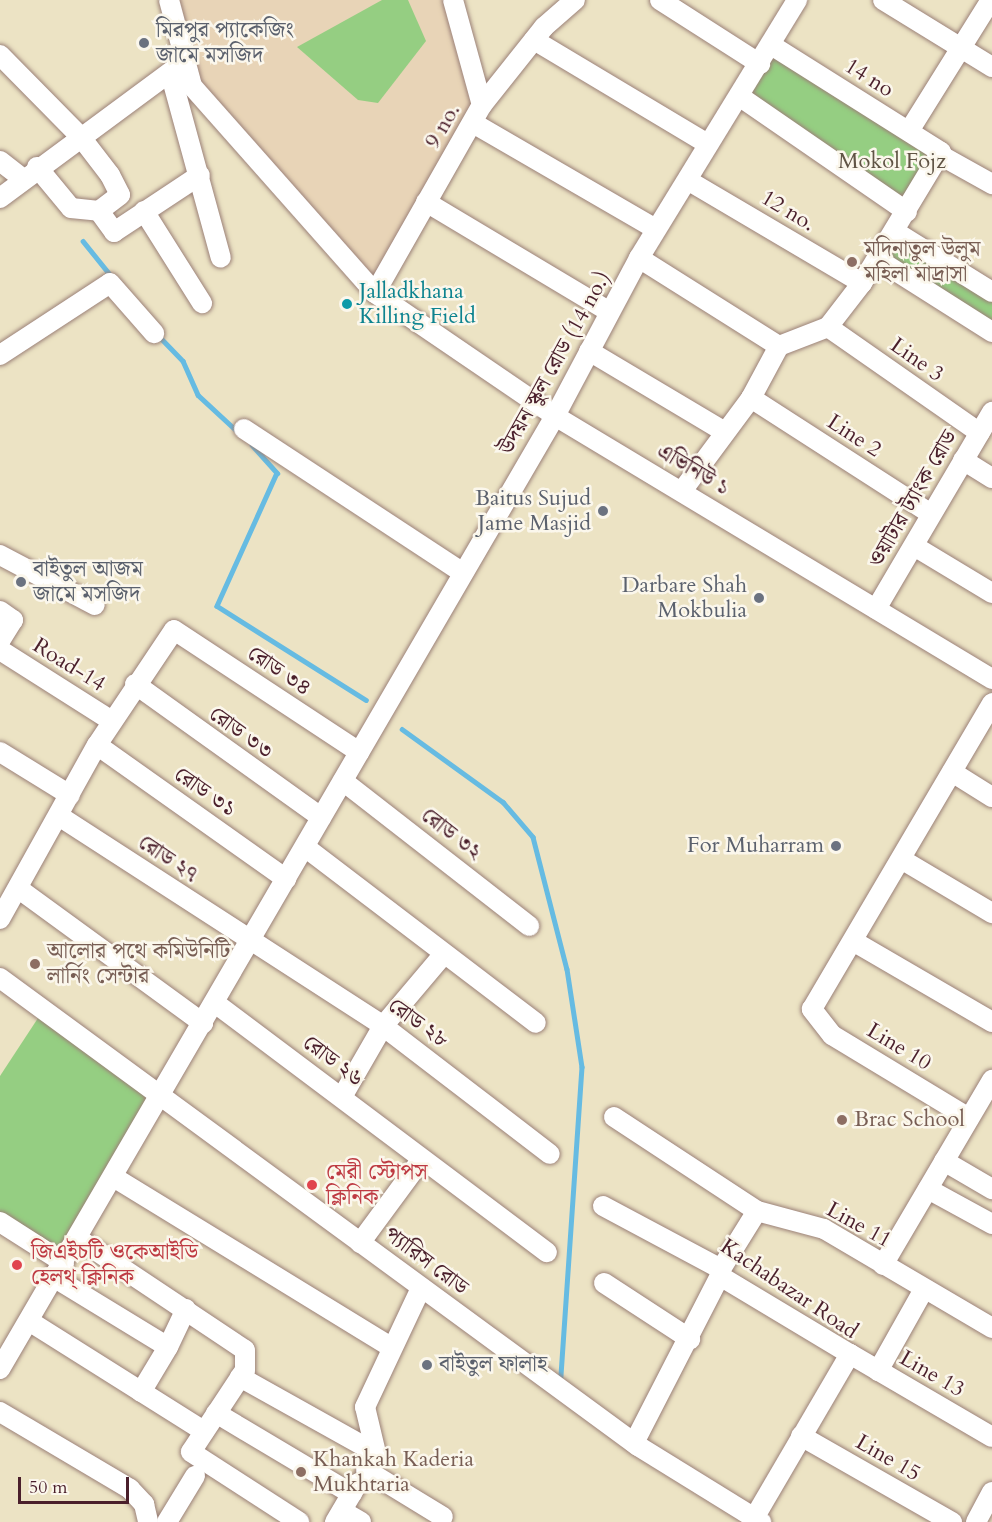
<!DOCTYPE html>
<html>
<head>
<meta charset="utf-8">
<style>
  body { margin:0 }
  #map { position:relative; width:992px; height:1522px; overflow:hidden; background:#ece3c4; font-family:Cardo,"Noto Serif Bengali",serif }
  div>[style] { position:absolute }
  .built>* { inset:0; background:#e8d4b7 }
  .green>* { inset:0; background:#95ce82 }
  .stream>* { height:4.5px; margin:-2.25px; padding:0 2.25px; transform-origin:2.25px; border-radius:2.25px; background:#66bbe2 }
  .roads { filter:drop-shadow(0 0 2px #9b8178) drop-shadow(0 0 2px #9b8178) }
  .minor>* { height:20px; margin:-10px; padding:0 10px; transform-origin:10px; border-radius:10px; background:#fff }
  .dots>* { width:16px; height:16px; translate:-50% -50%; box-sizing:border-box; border:3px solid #fbf7ec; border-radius:50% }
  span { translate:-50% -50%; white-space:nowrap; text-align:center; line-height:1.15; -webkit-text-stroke:5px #fbf7ec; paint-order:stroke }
  .worship-label { font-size:22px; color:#5b616d }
  .left { translate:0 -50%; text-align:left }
  .right { translate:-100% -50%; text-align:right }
  .street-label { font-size:22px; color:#4a1f2b }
  .park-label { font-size:22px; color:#605445 }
  .education-label { font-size:22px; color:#785e54 }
  .culture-label { font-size:22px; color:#0d838f }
  .health-label { font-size:22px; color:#be3a42 }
  .scale { position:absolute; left:18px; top:1477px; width:111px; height:27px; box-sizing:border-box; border:3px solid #4a1f2b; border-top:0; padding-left:8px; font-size:18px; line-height:21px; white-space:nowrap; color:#4a1f2b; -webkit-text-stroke:4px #fbf7ec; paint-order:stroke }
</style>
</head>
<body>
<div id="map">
  <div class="built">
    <div style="clip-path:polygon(176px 0,446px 0,472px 110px,376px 288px,195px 83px)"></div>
  </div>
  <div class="green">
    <div style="clip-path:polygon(382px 0,408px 0,426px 41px,378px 103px,358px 100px,297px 47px)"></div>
    <div style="clip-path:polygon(763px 46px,935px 153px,906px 208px,737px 90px)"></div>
    <div style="clip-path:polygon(901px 240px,992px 297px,992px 329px,886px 263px)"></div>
    <div style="clip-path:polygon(40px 1015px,155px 1102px,65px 1248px,54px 1250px,0 1215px,0 1076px)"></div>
  </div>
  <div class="stream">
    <div style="left:83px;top:241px;width:46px;rotate:51.1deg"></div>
    <div style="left:158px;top:335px;width:36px;rotate:46deg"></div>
    <div style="left:183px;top:361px;width:37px;rotate:66deg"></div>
    <div style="left:198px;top:395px;width:53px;rotate:42.7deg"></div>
    <div style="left:252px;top:445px;width:38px;rotate:48deg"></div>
    <div style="left:277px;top:473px;width:146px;rotate:114.3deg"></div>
    <div style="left:217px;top:606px;width:176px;rotate:32.2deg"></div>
    <div style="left:402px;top:729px;width:125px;rotate:35.9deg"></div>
    <div style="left:503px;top:802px;width:46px;rotate:49.4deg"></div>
    <div style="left:533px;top:837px;width:136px;rotate:75.6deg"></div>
    <div style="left:567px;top:969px;width:99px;rotate:81.3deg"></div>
    <div style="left:582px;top:1067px;width:311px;rotate:93.9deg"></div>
  </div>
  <div class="roads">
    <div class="minor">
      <div style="left:169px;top:0;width:89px;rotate:75deg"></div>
      <div style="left:192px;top:86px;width:276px;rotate:48.5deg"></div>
      <div style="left:375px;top:293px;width:218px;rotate:34.3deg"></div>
      <div style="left:555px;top:416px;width:510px;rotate:31.04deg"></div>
      <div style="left:453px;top:0;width:109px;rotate:74.6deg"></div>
      <div style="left:660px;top:0;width:119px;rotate:32.6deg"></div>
      <div style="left:883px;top:0;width:128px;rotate:31.6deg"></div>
      <div style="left:534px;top:40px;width:203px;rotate:30.9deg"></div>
      <div style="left:0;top:55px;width:114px;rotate:45.4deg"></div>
      <div style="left:80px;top:136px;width:49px;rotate:52.4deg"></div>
      <div style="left:110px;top:175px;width:22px;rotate:63deg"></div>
      <div style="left:120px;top:195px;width:26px;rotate:143deg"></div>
      <div style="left:99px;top:211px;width:26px;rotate:54deg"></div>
      <div style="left:114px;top:232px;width:103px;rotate:-33.5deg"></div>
      <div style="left:179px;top:63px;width:21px;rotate:107deg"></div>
      <div style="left:173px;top:83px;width:181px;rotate:74.7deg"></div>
      <div style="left:739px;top:96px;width:204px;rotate:34.6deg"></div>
      <div style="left:473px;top:123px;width:211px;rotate:30.1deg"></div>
      <div style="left:909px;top:131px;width:155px;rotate:-58deg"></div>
      <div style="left:940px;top:155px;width:60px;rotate:29.1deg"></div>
      <div style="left:0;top:161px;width:28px;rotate:38deg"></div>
      <div style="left:37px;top:167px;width:53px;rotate:50.3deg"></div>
      <div style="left:71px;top:208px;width:28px;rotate:6deg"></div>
      <div style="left:689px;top:181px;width:201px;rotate:30.5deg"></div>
      <div style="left:0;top:198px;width:219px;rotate:-36.5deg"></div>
      <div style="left:426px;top:202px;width:214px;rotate:30.9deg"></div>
      <div style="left:144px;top:211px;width:109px;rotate:57.8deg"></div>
      <div style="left:894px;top:231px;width:115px;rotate:31.9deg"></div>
      <div style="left:639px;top:258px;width:165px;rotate:32.2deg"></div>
      <div style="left:877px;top:259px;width:136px;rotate:32.4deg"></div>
      <div style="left:375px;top:293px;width:216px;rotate:-60.4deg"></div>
      <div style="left:482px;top:105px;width:100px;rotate:-51.5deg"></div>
      <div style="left:544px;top:27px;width:41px;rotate:-41.1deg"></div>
      <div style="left:828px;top:327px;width:185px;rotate:34.9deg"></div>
      <div style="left:589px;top:351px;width:158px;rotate:30.8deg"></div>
      <div style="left:0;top:355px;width:131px;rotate:-33.2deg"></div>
      <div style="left:110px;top:283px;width:67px;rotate:48.7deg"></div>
      <div style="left:751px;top:398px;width:214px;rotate:32.8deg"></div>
      <div style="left:244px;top:429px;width:262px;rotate:33.3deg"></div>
      <div style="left:963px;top:460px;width:34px;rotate:32deg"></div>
      <div style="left:682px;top:491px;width:116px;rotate:-53.4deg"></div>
      <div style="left:751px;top:398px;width:59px;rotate:-61.7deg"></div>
      <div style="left:779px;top:346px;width:53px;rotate:-21.2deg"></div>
      <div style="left:828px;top:327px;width:56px;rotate:-52.3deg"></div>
      <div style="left:862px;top:283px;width:153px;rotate:-58.9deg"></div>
      <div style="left:941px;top:152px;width:201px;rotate:-147.8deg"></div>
      <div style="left:914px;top:546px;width:91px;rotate:31.1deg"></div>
      <div style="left:0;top:555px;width:107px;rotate:27.8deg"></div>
      <div style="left:876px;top:609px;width:229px;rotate:-59.5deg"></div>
      <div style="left:0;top:611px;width:16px;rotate:35deg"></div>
      <div style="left:13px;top:620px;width:25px;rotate:122deg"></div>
      <div style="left:0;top:650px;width:133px;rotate:32.4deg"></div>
      <div style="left:135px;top:684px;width:229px;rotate:35.6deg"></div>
      <div style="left:97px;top:745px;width:232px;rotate:35.3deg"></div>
      <div style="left:0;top:752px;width:82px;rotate:31.6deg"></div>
      <div style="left:952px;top:772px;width:47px;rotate:32deg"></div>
      <div style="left:343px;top:781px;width:236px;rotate:37.9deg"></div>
      <div style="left:59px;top:816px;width:386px;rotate:32.9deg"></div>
      <div style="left:383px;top:1026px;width:210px;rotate:37.5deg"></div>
      <div style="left:305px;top:847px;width:290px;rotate:37.3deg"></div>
      <div style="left:901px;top:859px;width:106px;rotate:30.7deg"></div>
      <div style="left:19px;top:889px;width:228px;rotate:36.1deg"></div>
      <div style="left:0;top:919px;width:199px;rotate:-60.9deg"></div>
      <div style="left:97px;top:745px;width:138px;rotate:-56.2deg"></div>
      <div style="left:174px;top:630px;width:222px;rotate:33.4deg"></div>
      <div style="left:853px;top:941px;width:161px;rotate:30.2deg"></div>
      <div style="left:0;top:978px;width:791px;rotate:36.26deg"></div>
      <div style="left:638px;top:1446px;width:145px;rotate:31.7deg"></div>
      <div style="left:215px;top:1003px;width:415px;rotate:36.9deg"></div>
      <div style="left:342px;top:1097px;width:82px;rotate:-60deg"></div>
      <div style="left:383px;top:1026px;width:93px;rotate:-49.8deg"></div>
      <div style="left:614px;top:1117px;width:171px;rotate:33.3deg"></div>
      <div style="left:969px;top:1118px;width:160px;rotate:-148.8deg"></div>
      <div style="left:832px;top:1035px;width:33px;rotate:-128deg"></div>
      <div style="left:812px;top:1009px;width:355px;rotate:-59.5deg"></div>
      <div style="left:944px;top:1161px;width:56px;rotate:30.3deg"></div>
      <div style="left:115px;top:1178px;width:325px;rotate:31.5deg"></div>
      <div style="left:928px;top:1189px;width:73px;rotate:28.7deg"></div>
      <div style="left:603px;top:1206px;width:134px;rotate:28.1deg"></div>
      <div style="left:721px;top:1269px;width:7px;rotate:98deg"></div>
      <div style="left:720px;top:1276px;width:152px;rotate:31deg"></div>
      <div style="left:850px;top:1354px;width:190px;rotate:120.3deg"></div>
      <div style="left:0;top:1222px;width:76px;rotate:32.6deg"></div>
      <div style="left:80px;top:1240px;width:198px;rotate:33.7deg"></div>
      <div style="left:245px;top:1350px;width:20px;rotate:90deg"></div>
      <div style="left:245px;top:1370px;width:98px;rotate:123.4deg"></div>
      <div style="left:191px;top:1452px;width:129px;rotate:32.9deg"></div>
      <div style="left:360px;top:1243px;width:104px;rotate:-53.6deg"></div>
      <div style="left:883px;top:1265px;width:215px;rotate:-59.5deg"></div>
      <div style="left:721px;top:1269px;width:68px;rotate:-58.2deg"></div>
      <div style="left:757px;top:1211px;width:69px;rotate:15deg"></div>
      <div style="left:824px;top:1229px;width:195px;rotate:30.5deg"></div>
      <div style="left:55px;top:1278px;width:132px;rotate:31.4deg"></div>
      <div style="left:168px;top:1347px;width:42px;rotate:-64.7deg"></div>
      <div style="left:604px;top:1283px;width:103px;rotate:33.1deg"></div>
      <div style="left:29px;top:1321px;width:207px;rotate:32.2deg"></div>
      <div style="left:850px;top:1354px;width:164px;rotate:30.3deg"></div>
      <div style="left:0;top:1369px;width:1103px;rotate:-59.78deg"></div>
      <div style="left:555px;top:416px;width:179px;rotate:-62deg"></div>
      <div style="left:639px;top:258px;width:303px;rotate:-58.5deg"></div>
      <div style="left:878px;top:1371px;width:94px;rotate:-60.7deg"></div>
      <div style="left:240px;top:1377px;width:156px;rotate:29.2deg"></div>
      <div style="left:141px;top:1392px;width:52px;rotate:-59deg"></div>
      <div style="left:0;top:1412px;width:151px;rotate:30.6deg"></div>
      <div style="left:130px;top:1489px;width:21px;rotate:47deg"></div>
      <div style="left:144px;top:1504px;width:18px;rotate:77deg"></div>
      <div style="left:216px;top:1413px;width:158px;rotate:30.8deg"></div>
      <div style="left:801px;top:1436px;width:174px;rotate:29.7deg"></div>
      <div style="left:634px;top:1443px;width:188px;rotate:-62.8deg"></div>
      <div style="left:376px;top:1453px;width:47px;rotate:-103.4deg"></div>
      <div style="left:365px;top:1407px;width:132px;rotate:-64.8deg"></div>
      <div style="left:366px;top:1470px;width:90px;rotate:31.4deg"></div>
      <div style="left:342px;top:1511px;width:22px;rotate:30deg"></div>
      <div style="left:167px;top:1522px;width:54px;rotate:-58.7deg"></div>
      <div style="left:335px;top:1522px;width:45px;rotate:-59.5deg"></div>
      <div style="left:976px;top:1522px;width:34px;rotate:-62deg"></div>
    </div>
  </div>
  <div class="dots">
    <div style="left:144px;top:43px;background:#6b7280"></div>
    <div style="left:852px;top:262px;background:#8d6e63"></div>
    <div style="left:347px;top:304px;background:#0f9aa8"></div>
    <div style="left:603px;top:511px;background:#6b7280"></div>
    <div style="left:21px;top:582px;background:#6b7280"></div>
    <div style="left:759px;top:598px;background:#6b7280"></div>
    <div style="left:836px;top:846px;background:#6b7280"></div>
    <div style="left:35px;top:964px;background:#8d6e63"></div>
    <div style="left:842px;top:1120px;background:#8d6e63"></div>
    <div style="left:312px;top:1185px;background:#e0444e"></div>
    <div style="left:17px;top:1265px;background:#e0444e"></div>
    <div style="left:427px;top:1365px;background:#6b7280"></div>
    <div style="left:301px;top:1472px;background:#8d6e63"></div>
  </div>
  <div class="worship-label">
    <span class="left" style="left:156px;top:43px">মিরপুর প্যাকেজিং<br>জামে মসজিদ</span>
    <span class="right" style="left:591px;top:511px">Baitus Sujud<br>Jame Masjid</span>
    <span class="left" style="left:33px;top:582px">বাইতুল আজম<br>জামে মসজিদ</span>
    <span class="right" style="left:747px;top:598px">Darbare Shah<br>Mokbulia</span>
    <span class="right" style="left:824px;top:846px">For Muharram</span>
    <span class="left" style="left:439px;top:1365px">বাইতুল ফালাহ</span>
  </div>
  <div class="street-label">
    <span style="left:869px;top:78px;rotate:32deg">14 no</span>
    <span style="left:443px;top:126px;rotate:-60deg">9 no.</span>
    <span style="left:788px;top:211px;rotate:31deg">12 no.</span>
    <span style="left:917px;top:360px;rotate:35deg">Line 3</span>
    <span style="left:555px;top:363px;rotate:-61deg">উদয়ন স্কুল রোড (14 no.)</span>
    <span style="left:854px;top:436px;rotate:33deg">Line 2</span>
    <span style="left:693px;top:470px;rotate:31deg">এভিনিউ ১</span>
    <span style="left:913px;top:499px;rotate:-60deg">ওয়াটার ট্যাংক রোড</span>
    <span style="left:69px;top:665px;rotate:32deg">Road-14</span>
    <span style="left:279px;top:671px;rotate:34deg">রোড ৩৪</span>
    <span style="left:241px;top:733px;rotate:36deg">রোড ৩৩</span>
    <span style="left:205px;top:792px;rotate:35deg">রোড ৩১</span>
    <span style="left:451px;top:834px;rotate:38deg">রোড ৩২</span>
    <span style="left:168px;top:859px;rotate:34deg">রোড ২৭</span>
    <span style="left:418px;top:1023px;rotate:36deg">রোড ২৮</span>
    <span style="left:899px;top:1047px;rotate:31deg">Line 10</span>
    <span style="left:333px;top:1061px;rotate:37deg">রোড ২৬</span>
    <span style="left:859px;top:1225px;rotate:29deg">Line 11</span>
    <span style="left:426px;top:1261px;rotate:37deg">প্যারিস রোড</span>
    <span style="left:789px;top:1289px;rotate:34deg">Kachabazar Road</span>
    <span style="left:932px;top:1374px;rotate:30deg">Line 13</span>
    <span style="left:888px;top:1458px;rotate:30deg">Line 15</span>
  </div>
  <div class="park-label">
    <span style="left:892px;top:162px">Mokol Fojz</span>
  </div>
  <div class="education-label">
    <span class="left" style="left:864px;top:262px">মদিনাতুল উলুম<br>মহিলা মাদ্রাসা</span>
    <span class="left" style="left:47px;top:964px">আলোর পথে কমিউনিটি<br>লার্নিং সেন্টার</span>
    <span class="left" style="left:854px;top:1120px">Brac School</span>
    <span class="left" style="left:313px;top:1472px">Khankah Kaderia<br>Mukhtaria</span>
  </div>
  <div class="culture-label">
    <span class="left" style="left:359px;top:304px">Jalladkhana<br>Killing Field</span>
  </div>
  <div class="health-label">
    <span class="left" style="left:326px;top:1185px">মেরী স্টোপস<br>ক্লিনিক</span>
    <span class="left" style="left:31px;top:1265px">জিএইচটি ওকেআইডি<br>হেলথ্ ক্লিনিক</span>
  </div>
  <div class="scale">50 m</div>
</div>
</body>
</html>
